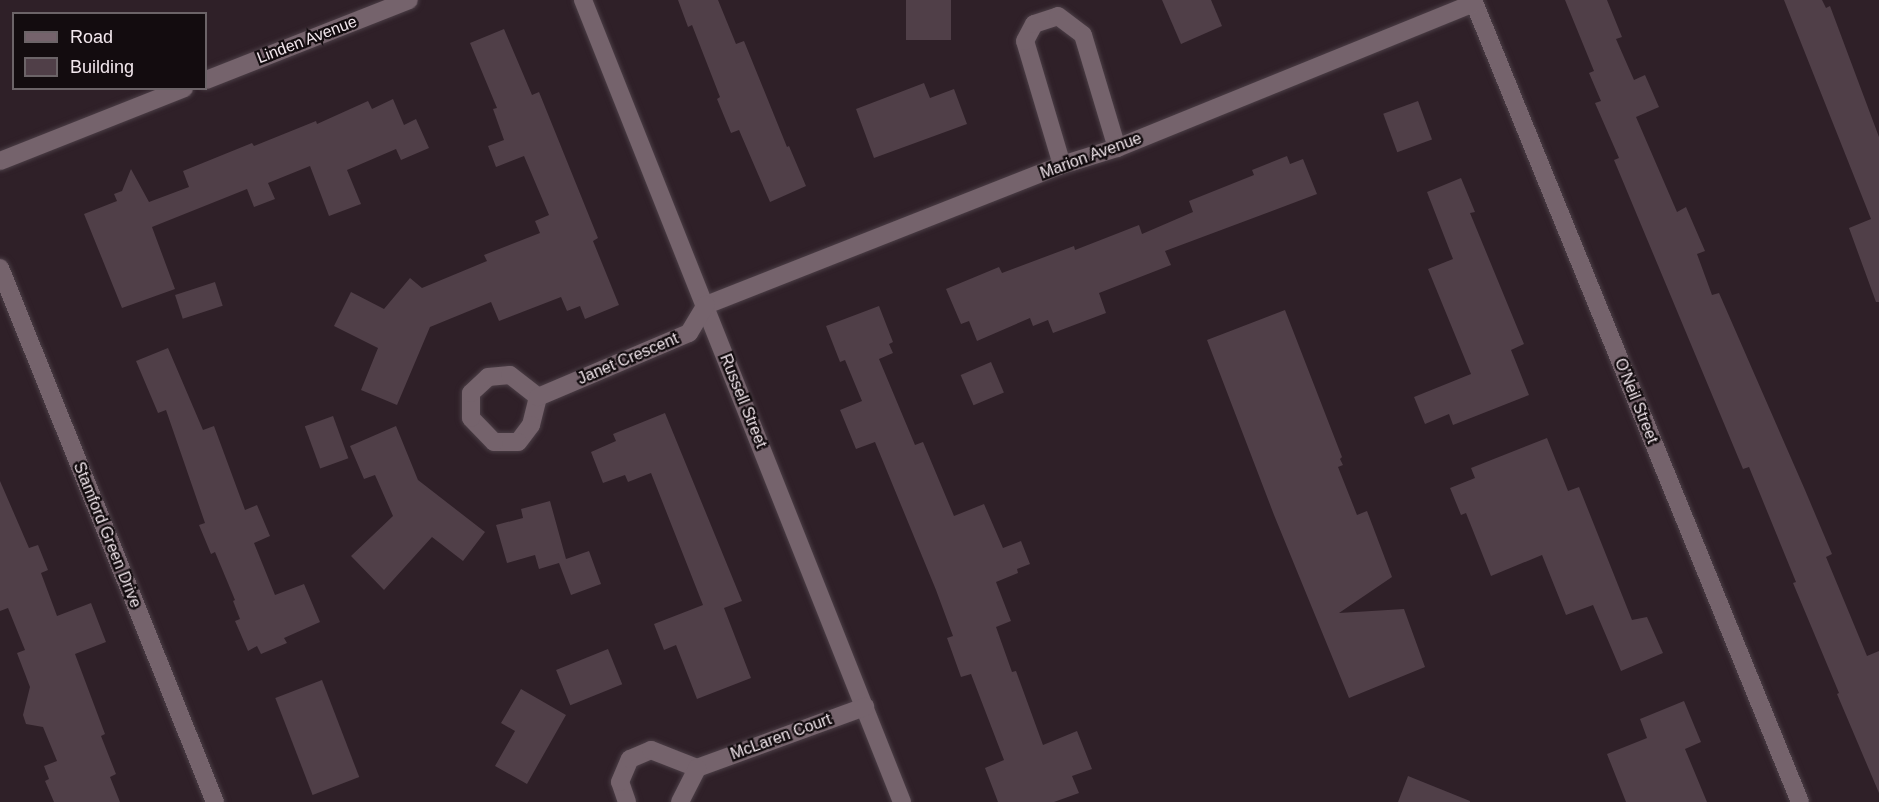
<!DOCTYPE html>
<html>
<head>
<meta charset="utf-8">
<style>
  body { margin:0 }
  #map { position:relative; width:1879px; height:802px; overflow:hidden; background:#2f2028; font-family:Helvetica,sans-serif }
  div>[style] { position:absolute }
  .building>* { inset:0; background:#503f48; transform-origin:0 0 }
  .roads { filter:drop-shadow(0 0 2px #4b3e46) drop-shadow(0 0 2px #4b3e46) }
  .minor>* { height:18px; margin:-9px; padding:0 9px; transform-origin:9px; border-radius:9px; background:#75636c }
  span { translate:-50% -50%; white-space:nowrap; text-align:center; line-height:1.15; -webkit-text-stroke:4.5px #130c0f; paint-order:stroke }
  .street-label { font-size:16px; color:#f2e7ed }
  .legend { position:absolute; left:12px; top:12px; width:195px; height:78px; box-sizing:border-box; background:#130c0f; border:2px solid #6c6468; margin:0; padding:8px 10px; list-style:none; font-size:18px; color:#f2e7ed }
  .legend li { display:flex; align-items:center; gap:12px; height:30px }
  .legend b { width:30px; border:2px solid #6c6468 }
</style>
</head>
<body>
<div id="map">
  <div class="building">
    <div style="clip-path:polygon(678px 0,718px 0,736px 44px,744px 41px,787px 147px,789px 146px,806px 186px,770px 202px,739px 130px,731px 133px,717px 99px,720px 97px,692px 25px,688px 27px)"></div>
    <div style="left:906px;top:0;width:45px;height:40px"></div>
    <div style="clip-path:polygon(1162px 0,1211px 0,1222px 26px,1181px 44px)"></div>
    <div style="clip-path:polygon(1565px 0,1607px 0,1622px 37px,1616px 39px,1634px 80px,1645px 75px,1659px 107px,1636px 117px,1677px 212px,1686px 207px,1705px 251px,1697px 254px,1712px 295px,1719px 293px,1805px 490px,1832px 554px,1826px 557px,1867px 656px,1879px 651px,1879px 793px,1837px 694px,1839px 693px,1793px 583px,1796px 582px,1749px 467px,1743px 469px,1614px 160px,1619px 158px,1595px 103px,1601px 101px,1589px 73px,1594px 71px)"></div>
    <div style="clip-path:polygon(1784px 0,1822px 0,1826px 8px,1830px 6px,1879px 137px,1879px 302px,1876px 302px,1849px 228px,1871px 219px)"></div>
    <div style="clip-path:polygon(504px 29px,532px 95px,539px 92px,598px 238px,593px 241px,619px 305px,585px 319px,580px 306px,567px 311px,561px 297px,499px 321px,491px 302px,430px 327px,397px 405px,361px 390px,378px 348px,334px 326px,351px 292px,384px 309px,410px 278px,422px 288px,487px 261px,484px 255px,540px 233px,535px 221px,549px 215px,524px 156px,496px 167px,488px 146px,504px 140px,493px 109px,497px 108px,470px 43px)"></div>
    <div style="clip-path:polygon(924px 83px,930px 98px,954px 89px,967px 124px,874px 158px,856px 109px)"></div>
    <div style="clip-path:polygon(393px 99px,404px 125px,416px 119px,429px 148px,401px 160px,396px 149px,347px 170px,361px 204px,329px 216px,310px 166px,268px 183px,275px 199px,254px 207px,247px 189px,152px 227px,175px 289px,122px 308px,84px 214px,117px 201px,114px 194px,122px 191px,131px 169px,149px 202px,189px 187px,183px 171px,252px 143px,254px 146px,316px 121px,317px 124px,368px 101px,372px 109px)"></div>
    <div style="left:1418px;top:101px;width:41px;height:37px;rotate:70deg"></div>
    <div style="clip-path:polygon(1287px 156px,1290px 164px,1303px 159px,1317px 194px,1165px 251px,1171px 265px,1099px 293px,1106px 313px,1053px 333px,1048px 320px,1033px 326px,1030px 318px,977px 341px,969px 321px,961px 324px,946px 289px,999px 267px,1002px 273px,1074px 246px,1075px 250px,1139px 225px,1142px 234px,1193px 212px,1189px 201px,1254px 175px,1252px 170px)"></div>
    <div style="clip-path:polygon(1461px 178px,1475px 212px,1470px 213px,1524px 344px,1511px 350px,1529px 395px,1453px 425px,1449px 414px,1425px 424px,1414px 397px,1471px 374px,1428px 269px,1453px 259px,1427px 192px)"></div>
    <div style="left:215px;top:282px;width:25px;height:42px;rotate:72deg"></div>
    <div style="clip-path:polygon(879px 306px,893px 342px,889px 344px,893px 353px,879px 359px,915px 445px,923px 442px,954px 516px,984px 504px,1003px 548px,1021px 541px,1030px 564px,1017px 569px,1018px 573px,996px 582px,1011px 621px,996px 627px,1012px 672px,1016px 671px,1043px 745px,1077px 731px,1092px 769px,1072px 776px,1079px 793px,1054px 802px,998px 802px,985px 768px,1004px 760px,971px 674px,961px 677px,947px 638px,953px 636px,936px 590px,875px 442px,856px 449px,840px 410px,862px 401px,845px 360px,840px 362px,826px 326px)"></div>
    <div style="clip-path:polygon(1285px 310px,1342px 457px,1340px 459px,1343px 465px,1338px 467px,1357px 515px,1367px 511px,1392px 577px,1339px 613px,1404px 609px,1425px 667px,1349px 698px,1274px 515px,1207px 340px)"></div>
    <div style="clip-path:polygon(168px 348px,203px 430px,214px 426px,245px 510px,257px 505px,270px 536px,254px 543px,275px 595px,304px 584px,320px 622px,284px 638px,287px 643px,261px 654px,257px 646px,248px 651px,235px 621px,240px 619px,233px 601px,235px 600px,215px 552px,211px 554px,199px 525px,205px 523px,166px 410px,158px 413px,136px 361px)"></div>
    <div style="left:991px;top:362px;width:33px;height:33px;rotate:67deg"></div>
    <div style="clip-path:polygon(665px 413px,742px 601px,724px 608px,751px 678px,697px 699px,676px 645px,664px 650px,654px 624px,703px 605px,651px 473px,628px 482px,625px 475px,603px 483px,591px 452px,616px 441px,613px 434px)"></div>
    <div style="left:333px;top:416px;width:45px;height:30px;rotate:70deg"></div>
    <div style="clip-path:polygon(396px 426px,418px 480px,485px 532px,463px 561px,432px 537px,384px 590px,351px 556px,393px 516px,375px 475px,364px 479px,350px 446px)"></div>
    <div style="clip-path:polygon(1547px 438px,1568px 491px,1579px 487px,1632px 620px,1647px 617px,1663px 653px,1621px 671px,1593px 605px,1566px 615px,1542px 555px,1491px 576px,1466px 513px,1461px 515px,1450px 488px,1475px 478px,1471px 468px)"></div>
    <div style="clip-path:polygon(0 481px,29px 548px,38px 545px,48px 570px,41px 573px,57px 616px,91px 603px,106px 642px,75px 654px,105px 734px,101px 736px,116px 774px,110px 777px,120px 802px,54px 802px,45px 781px,49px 779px,44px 766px,57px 761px,43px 727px,26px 724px,23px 715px,30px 687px,17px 653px,25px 650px,8px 608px,0 611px)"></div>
    <div style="clip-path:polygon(550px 501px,566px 559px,589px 551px,601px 584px,571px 595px,559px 563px,539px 569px,535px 555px,507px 563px,496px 525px,523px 518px,521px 509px)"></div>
    <div style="left:608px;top:649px;width:38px;height:56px;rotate:68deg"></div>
    <div style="left:322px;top:680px;width:104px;height:50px;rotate:69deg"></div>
    <div style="clip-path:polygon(521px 689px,566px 715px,527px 784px,495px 766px,515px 731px,501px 723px)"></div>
    <div style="clip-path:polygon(1684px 701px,1701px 742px,1685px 749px,1707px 802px,1626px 802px,1607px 754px,1647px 738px,1640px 719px)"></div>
    <div style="clip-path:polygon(1408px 776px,1470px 801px,1470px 802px,1398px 802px)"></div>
  </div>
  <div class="roads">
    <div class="minor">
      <div style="left:583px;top:0;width:863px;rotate:68.31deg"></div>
      <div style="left:1473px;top:0;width:866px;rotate:67.82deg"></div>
      <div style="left:206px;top:80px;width:218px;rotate:-21.5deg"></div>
      <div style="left:0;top:161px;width:198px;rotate:-21.6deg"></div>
      <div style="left:1062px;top:165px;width:129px;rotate:-106.6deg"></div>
      <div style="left:1025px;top:41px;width:19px;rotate:-62deg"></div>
      <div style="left:1034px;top:24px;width:25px;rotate:-18deg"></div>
      <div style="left:1058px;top:16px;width:31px;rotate:37deg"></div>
      <div style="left:1083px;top:35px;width:118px;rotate:73.3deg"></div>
      <div style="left:0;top:268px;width:576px;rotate:68.07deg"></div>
      <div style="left:706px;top:305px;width:383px;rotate:-21.5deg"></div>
      <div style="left:1062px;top:165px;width:58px;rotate:-17.2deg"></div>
      <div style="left:1117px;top:148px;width:385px;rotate:-22.1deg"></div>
      <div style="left:538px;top:397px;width:29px;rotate:104deg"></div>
      <div style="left:531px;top:425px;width:21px;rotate:127deg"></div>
      <div style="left:518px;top:442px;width:24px;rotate:180deg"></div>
      <div style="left:494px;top:442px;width:33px;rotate:-134deg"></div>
      <div style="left:471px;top:418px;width:25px;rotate:-90deg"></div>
      <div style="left:471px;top:393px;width:23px;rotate:-43deg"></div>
      <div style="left:488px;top:377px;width:22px;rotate:-5deg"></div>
      <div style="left:510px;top:375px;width:36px;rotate:38deg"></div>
      <div style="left:538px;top:397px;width:164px;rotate:-23deg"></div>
      <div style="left:689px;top:333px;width:33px;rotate:-59deg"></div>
      <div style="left:627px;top:802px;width:21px;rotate:-109deg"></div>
      <div style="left:620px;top:782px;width:25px;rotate:-67deg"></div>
      <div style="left:630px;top:759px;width:23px;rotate:-23deg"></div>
      <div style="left:651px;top:750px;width:49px;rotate:21.4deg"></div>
      <div style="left:697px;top:768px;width:179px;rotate:-20deg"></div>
      <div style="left:680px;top:802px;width:38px;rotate:-63deg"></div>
    </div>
  </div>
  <div class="street-label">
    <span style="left:307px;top:40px;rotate:-21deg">Linden Avenue</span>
    <span style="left:1091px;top:156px;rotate:-20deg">Marion Avenue</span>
    <span style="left:628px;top:359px;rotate:-23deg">Janet Crescent</span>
    <span style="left:743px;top:401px;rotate:68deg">Russell Street</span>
    <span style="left:1636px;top:401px;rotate:68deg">O'Neil Street</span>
    <span style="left:107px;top:535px;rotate:68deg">Stamford Green Drive</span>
    <span style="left:781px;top:737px;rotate:-20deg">McLaren Court</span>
  </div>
  <ul class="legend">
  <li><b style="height:8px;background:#75636c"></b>Road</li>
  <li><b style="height:16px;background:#503f48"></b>Building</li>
  </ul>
</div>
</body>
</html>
